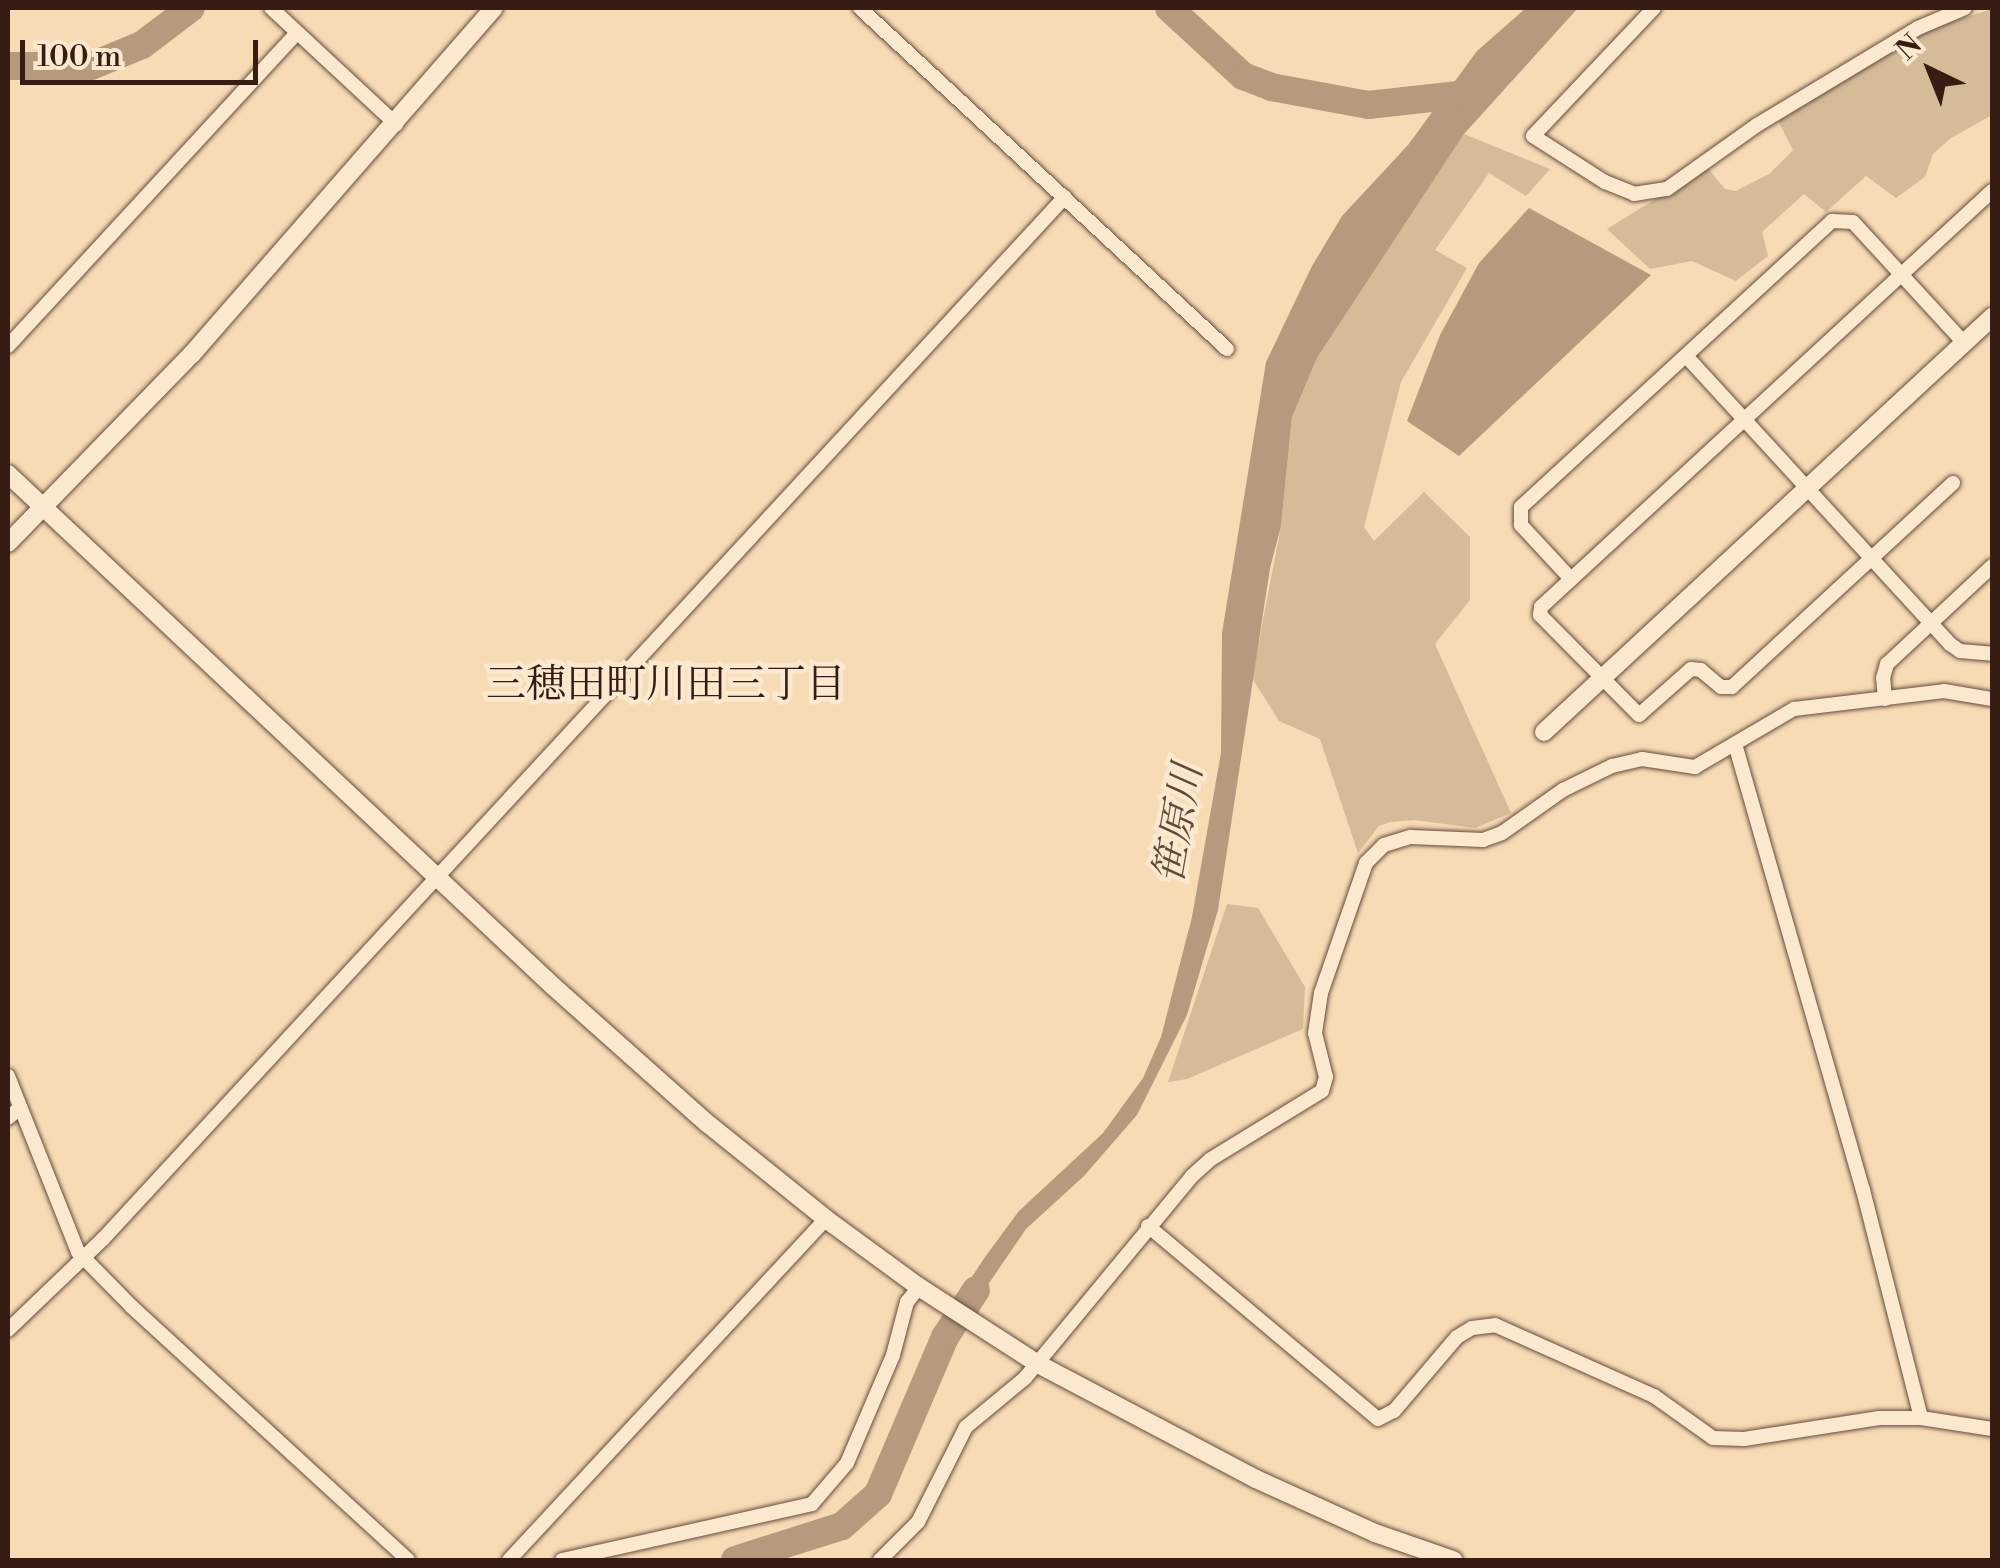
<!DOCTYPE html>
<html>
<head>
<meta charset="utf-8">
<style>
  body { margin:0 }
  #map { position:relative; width:2000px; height:1568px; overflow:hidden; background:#f7dbb5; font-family:"Libre Bodoni","Noto Serif JP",serif }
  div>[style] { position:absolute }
  .green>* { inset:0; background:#d6bb99 }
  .water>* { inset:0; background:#b69a7e }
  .river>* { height:28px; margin:-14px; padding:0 14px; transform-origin:14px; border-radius:14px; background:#b69a7e }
  .roads { filter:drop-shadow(0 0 2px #674c3c) drop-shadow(0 0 2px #674c3c) }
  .minor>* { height:14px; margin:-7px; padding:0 7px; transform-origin:7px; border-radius:7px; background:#fae8cf }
  .tertiary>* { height:18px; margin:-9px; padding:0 9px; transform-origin:9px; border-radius:9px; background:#fae8cf }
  span { translate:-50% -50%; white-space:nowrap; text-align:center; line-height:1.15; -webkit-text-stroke:9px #fae8cf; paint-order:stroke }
  .neighbourhood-label { font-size:40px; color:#371c13 }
  .water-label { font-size:40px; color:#634838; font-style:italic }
  .frame { position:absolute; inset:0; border:10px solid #371c13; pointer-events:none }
  .north { position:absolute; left:1880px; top:20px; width:100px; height:100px; -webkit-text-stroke:8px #fae8cf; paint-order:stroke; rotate:317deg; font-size:28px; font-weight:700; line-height:40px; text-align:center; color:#371c13 }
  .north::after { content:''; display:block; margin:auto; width:35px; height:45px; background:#371c13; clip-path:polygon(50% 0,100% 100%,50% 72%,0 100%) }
  .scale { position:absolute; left:20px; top:40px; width:238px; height:45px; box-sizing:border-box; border:5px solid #371c13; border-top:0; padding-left:12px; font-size:30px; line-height:35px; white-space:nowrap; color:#371c13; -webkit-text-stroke:8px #fae8cf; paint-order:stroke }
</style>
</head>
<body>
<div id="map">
  <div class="green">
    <div style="clip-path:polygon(1992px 9px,1992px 115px,1951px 138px,1933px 154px,1925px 177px,1896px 198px,1866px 176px,1826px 212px,1804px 194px,1762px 232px,1768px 256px,1736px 281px,1692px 261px,1650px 269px,1607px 229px,1707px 167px,1725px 189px,1736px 191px,1769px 174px,1793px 150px,1778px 121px,1930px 29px)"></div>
    <div style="clip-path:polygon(1464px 134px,1550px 169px,1526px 196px,1489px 173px,1435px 250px,1467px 268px,1401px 382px,1364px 527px,1374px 541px,1424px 492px,1470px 537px,1470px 600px,1435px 644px,1511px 813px,1475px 828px,1414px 820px,1390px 822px,1379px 826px,1358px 853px,1320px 739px,1279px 721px,1252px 678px,1281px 526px,1292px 417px,1317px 358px)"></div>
    <div style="clip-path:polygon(1227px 904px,1258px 908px,1305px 987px,1303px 1029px,1187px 1079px,1168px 1082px)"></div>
  </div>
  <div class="water">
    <div style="clip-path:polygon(1526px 8px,1578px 8px,1464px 134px,1317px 358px,1292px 417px,1281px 526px,1270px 568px,1218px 910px,1187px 1015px,1137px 1115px,1084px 1176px,1026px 1229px,970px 1311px,956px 1301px,985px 1257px,1019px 1211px,1103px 1133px,1143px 1078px,1161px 1037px,1192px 917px,1221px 753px,1222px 633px,1266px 362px,1312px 266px,1342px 216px,1408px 145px,1477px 51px)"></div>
    <div style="clip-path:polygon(1529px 208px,1651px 275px,1459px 456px,1407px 421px,1440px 335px,1479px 263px)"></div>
  </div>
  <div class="river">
    <div style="left:1169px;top:8px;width:100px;rotate:42.6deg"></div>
    <div style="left:1243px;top:76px;width:30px;rotate:21deg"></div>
    <div style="left:1271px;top:87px;width:99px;rotate:10.5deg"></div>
    <div style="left:1368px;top:105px;width:109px;rotate:-6.3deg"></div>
    <div style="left:8px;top:66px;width:83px"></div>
    <div style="left:91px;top:66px;width:55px;rotate:-22.4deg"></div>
    <div style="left:142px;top:45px;width:61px;rotate:-37.1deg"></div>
    <div style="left:735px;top:1560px;width:112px;rotate:-17.6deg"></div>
    <div style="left:842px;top:1526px;width:48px;rotate:-41.6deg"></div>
    <div style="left:878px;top:1494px;width:171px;rotate:-66.9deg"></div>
    <div style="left:945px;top:1337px;width:56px;rotate:-56.6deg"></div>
  </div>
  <div class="roads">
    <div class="minor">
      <div style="left:271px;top:8px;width:171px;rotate:42.9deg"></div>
      <div style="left:860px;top:8px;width:501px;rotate:42.9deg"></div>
      <div style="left:1654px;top:8px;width:176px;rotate:133.4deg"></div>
      <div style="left:1533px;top:136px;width:85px;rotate:32.6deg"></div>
      <div style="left:1605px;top:182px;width:31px;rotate:22deg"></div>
      <div style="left:1634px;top:194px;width:33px;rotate:-9deg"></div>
      <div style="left:1667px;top:189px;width:110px;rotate:-35.4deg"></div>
      <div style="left:1757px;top:125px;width:188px;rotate:-31.1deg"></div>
      <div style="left:1918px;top:28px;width:51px;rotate:-23.1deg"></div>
      <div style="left:8px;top:346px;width:426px;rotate:-47.3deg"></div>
      <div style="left:1687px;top:357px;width:389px;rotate:47.5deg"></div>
      <div style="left:1950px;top:644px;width:12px;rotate:35deg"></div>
      <div style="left:1960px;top:651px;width:32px;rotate:5deg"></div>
      <div style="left:1953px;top:483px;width:301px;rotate:137.3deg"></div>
      <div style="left:1732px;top:687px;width:11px;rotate:180deg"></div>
      <div style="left:1721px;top:687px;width:26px;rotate:-140deg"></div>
      <div style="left:1701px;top:670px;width:10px;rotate:-174deg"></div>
      <div style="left:1691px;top:669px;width:69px;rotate:138.5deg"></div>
      <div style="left:1639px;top:715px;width:141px;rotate:-134.7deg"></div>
      <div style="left:1540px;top:615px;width:8px;rotate:-83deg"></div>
      <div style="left:1541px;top:607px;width:614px;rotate:-42.69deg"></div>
      <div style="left:1571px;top:579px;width:74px;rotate:-132.8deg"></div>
      <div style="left:1521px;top:525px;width:18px;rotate:-90deg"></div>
      <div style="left:1521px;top:507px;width:423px;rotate:-42.6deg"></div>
      <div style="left:1832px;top:221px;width:21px;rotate:3deg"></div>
      <div style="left:1853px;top:222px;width:166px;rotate:47.4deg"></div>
      <div style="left:1885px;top:699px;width:21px;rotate:-95deg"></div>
      <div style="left:1883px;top:678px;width:15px;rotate:-74deg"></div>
      <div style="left:1887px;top:664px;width:144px;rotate:-43deg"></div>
      <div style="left:1735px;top:744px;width:464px;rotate:74deg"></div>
      <div style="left:1863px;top:1190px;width:235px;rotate:75.7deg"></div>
      <div style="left:8px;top:1076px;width:189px;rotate:68.3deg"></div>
      <div style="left:78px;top:1252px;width:77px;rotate:45.5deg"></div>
      <div style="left:132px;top:1307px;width:374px;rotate:42.5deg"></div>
      <div style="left:8px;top:1118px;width:16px;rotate:-40deg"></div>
      <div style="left:1148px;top:1226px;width:300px;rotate:40deg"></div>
      <div style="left:1378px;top:1419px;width:18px;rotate:-27deg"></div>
      <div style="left:1394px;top:1411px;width:97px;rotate:-49.6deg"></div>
      <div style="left:1457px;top:1337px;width:17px;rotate:-31deg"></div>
      <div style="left:1472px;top:1328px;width:23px;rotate:-7deg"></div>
      <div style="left:1495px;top:1325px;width:174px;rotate:24.1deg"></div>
      <div style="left:1654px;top:1396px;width:72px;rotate:35.4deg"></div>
      <div style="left:1713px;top:1438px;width:31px;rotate:2deg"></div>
      <div style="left:1744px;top:1439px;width:137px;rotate:-8.8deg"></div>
      <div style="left:1879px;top:1418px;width:42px"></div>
      <div style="left:1921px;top:1418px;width:72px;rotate:8.8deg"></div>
      <div style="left:8px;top:1330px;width:132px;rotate:-43.8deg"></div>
      <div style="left:103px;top:1239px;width:1418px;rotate:-47.29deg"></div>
      <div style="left:509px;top:1560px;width:466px;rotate:-47.1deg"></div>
      <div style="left:562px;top:1560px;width:256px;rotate:-12.6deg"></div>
      <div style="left:812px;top:1504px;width:54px;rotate:-49.5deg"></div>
      <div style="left:847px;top:1463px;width:117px;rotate:-66.9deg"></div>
      <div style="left:893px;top:1355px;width:55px;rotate:-75.2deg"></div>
      <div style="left:907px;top:1302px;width:19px;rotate:-51deg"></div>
      <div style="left:880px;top:1560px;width:54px;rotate:-45deg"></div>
      <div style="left:918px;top:1522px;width:106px;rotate:-63.2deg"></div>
      <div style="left:966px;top:1427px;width:77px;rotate:-39.7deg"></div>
      <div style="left:1025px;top:1378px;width:262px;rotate:-50.4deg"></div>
      <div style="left:1192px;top:1176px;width:25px;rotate:-42deg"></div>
      <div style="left:1211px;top:1159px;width:130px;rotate:-31.5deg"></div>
      <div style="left:1322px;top:1091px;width:15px;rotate:-74deg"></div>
      <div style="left:1326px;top:1077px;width:45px;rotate:-104deg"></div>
      <div style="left:1315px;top:1033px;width:40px;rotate:-81.5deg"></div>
      <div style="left:1321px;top:993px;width:138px;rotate:-70.9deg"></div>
      <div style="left:1366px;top:863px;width:25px;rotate:-45deg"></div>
      <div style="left:1384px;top:845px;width:28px;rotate:-17deg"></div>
      <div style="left:1411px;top:837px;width:72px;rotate:2.4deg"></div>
      <div style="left:1483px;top:840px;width:20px;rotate:-20deg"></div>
      <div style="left:1502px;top:833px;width:75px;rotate:-35.2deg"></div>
      <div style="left:1563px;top:790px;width:55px;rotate:-26.1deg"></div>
      <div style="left:1612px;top:766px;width:31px;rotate:-13deg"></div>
      <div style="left:1642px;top:759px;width:54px;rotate:8.6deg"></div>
      <div style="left:1695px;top:767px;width:115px;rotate:-30.4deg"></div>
      <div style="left:1794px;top:709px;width:151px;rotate:-6.8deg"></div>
      <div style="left:1944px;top:691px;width:49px;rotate:9.5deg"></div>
    </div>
    <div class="tertiary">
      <div style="left:8px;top:474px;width:749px;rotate:43.22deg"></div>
      <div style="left:554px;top:987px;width:206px;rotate:41.7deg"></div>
      <div style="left:708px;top:1124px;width:151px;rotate:38.8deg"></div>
      <div style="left:826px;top:1219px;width:115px;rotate:36.2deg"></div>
      <div style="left:919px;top:1287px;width:142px;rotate:32.9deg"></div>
      <div style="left:1038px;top:1364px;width:246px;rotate:27.8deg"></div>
      <div style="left:1256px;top:1479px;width:131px;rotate:24.4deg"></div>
      <div style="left:1375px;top:1533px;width:83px;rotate:19.1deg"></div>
      <div style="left:8px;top:543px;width:264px;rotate:-45.8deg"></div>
      <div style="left:192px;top:354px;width:459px;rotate:-48.9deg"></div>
      <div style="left:1544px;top:732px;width:611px;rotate:-42.81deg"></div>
    </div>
  </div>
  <div class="neighbourhood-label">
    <span style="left:666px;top:685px">三穂田町川田三丁目</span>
  </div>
  <div class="water-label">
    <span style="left:1179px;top:824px;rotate:-80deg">笹原川</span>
  </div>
  <div class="frame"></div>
  <div class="north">N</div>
  <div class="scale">100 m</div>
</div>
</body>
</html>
